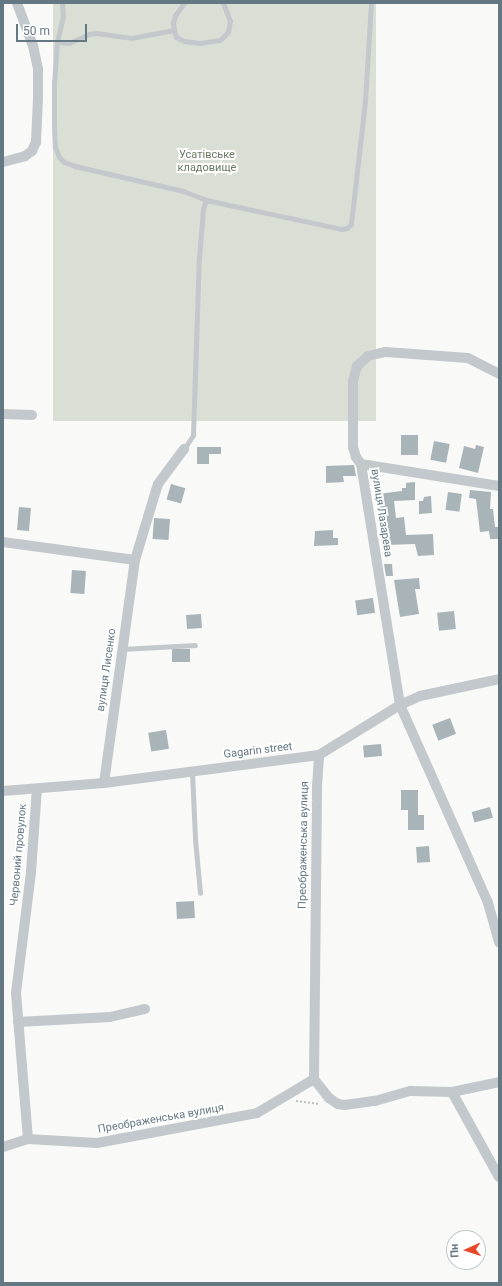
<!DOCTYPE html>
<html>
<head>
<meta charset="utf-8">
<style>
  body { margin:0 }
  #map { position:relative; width:502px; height:1286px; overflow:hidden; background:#f9f9f7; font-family:Roboto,sans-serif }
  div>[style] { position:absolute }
  .green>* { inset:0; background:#dadfd6; transform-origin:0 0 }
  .building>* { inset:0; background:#a9b4b9; transform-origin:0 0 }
  .path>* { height:1.5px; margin-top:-0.75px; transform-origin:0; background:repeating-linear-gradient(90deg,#bcc0c2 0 2px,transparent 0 4px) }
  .service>* { height:5px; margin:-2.5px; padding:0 2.5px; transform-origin:2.5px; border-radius:2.5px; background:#c2c8cb }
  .minor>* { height:10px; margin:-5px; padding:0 5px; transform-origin:5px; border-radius:5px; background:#c2c8cb }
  span { translate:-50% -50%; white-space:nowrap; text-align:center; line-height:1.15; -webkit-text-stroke:4px #fff; paint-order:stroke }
  .park-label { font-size:11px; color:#697a63 }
  .street-label { font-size:11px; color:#647883 }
  .frame { position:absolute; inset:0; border:4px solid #647883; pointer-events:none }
  .north { position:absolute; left:446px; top:1230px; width:40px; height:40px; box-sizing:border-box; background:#fff; border:1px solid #c1c9cd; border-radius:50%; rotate:267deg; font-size:11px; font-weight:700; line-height:16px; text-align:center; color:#647883 }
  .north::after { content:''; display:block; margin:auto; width:14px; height:18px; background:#e84729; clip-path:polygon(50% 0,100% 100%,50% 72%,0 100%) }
  .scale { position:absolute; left:16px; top:24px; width:71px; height:18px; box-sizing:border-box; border:2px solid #647883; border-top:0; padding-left:5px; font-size:12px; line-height:14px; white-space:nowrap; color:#647883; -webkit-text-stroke:3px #fff; paint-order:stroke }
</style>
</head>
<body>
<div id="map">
  <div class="green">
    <div style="left:53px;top:3px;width:323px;height:418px"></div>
  </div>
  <div class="building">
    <div style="left:401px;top:435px;width:17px;height:20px"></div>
    <div style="left:434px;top:441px;width:16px;height:19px;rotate:11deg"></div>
    <div style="clip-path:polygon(476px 445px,484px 447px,478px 473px,459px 468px,464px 446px,475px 449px)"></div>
    <div style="clip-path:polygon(197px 447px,221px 447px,221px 454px,209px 454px,209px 464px,197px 464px)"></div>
    <div style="clip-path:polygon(354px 465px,356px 476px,343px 476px,344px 482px,326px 483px,326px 466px)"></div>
    <div style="clip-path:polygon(415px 482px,415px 500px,394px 501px,396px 518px,404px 517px,406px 535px,433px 534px,434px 555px,418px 556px,415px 544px,386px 545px,386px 531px,383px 531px,378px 494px,402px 491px,402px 488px,406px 488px,406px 483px)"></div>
    <div style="left:171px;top:484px;width:15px;height:16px;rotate:16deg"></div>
    <div style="clip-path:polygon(470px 490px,491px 492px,490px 509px,493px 509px,495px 527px,499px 527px,499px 539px,490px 539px,489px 531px,480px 532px,476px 499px,469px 498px)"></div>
    <div style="left:448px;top:492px;width:14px;height:18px;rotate:8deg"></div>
    <div style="clip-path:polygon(431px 496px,432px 513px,419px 514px,419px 501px,423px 501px,424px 497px)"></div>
    <div style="left:19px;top:507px;width:12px;height:23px;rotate:5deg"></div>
    <div style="left:154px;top:518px;width:16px;height:21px;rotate:4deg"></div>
    <div style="clip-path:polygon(333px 530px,333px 538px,338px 538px,338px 545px,314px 546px,315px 531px)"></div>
    <div style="clip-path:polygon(384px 564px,392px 564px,393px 576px,386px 576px)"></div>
    <div style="left:72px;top:570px;width:14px;height:23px;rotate:4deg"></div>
    <div style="clip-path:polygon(419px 578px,420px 589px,415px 589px,419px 614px,400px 617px,394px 580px)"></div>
    <div style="left:373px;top:598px;width:15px;height:18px;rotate:82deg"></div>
    <div style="left:454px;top:611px;width:18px;height:17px;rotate:84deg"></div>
    <div style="left:201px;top:614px;width:14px;height:15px;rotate:86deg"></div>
    <div style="left:190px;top:649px;width:13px;height:18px;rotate:90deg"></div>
    <div style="left:450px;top:718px;width:17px;height:19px;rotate:69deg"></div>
    <div style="left:166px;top:730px;width:19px;height:18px;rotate:81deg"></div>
    <div style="left:381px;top:744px;width:12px;height:18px;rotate:85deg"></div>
    <div style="clip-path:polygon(401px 790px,418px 790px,418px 815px,424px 815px,424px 830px,408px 830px,408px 810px,401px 810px)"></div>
    <div style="left:490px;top:807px;width:11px;height:19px;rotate:75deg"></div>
    <div style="left:429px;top:846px;width:16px;height:13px;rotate:86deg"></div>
    <div style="left:194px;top:901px;width:17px;height:18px;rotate:87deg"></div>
  </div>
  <div class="path">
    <div style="left:296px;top:1101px;width:24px;rotate:7deg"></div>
  </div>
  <div class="service">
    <div style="left:62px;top:3px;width:13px;rotate:86deg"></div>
    <div style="left:63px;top:16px;width:27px;rotate:103deg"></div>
    <div style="left:57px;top:42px;width:39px;rotate:94deg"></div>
    <div style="left:54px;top:81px;width:43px;rotate:90deg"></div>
    <div style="left:54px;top:124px;width:23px;rotate:88deg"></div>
    <div style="left:55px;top:147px;width:11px;rotate:68deg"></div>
    <div style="left:59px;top:157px;width:7px;rotate:45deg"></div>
    <div style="left:64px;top:162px;width:12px;rotate:20deg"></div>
    <div style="left:75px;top:166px;width:111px;rotate:13deg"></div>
    <div style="left:183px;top:191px;width:25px;rotate:21deg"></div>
    <div style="left:206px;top:200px;width:138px;rotate:12.1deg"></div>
    <div style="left:341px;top:229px;width:6px;rotate:-9deg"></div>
    <div style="left:347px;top:228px;width:6px;rotate:-45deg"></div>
    <div style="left:351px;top:224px;width:124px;rotate:-83.5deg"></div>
    <div style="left:365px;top:101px;width:98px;rotate:-86.5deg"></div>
    <div style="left:184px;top:3px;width:14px;rotate:126deg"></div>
    <div style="left:176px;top:14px;width:9px;rotate:111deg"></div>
    <div style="left:173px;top:22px;width:8px;rotate:83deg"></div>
    <div style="left:174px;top:30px;width:7px;rotate:74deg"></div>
    <div style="left:176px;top:37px;width:9px;rotate:27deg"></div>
    <div style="left:184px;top:41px;width:16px;rotate:7deg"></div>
    <div style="left:200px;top:43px;width:20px;rotate:-9deg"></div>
    <div style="left:220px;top:40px;width:11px;rotate:-45deg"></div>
    <div style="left:228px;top:32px;width:11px;rotate:-80deg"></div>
    <div style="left:230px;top:21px;width:19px;rotate:-111deg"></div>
    <div style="left:57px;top:42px;width:12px;rotate:5deg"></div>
    <div style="left:69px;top:43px;width:22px;rotate:-24deg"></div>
    <div style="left:89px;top:34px;width:7px;rotate:-8deg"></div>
    <div style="left:96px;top:33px;width:35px;rotate:8deg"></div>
    <div style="left:131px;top:38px;width:44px;rotate:-10.5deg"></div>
    <div style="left:184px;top:449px;width:17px;rotate:-57deg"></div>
    <div style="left:193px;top:435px;width:177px;rotate:-88.1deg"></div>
    <div style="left:199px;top:258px;width:49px;rotate:-85.3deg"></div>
    <div style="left:203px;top:209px;width:9px;rotate:-72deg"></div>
    <div style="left:122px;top:649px;width:73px;rotate:-3.1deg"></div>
    <div style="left:192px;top:772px;width:67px;rotate:87.4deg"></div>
    <div style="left:195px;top:839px;width:54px;rotate:84.7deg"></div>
  </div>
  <div class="minor">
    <div style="left:3px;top:162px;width:23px;rotate:-15deg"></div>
    <div style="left:25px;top:156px;width:9px;rotate:-36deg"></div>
    <div style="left:32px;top:151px;width:10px;rotate:-66deg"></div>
    <div style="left:36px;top:142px;width:44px;rotate:-87.4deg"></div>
    <div style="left:38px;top:98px;width:29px;rotate:-90deg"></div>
    <div style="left:38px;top:69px;width:24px;rotate:-102deg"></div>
    <div style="left:33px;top:46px;width:46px;rotate:-110.4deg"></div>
    <div style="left:3px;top:414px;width:29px;rotate:2deg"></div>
    <div style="left:361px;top:464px;width:9px;rotate:-126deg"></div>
    <div style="left:356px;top:457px;width:10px;rotate:-107deg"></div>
    <div style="left:353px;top:447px;width:66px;rotate:-90deg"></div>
    <div style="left:353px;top:381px;width:16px;rotate:-75deg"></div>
    <div style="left:357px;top:366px;width:15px;rotate:-42deg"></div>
    <div style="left:368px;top:356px;width:18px;rotate:-13deg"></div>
    <div style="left:386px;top:352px;width:82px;rotate:4.2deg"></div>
    <div style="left:468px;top:358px;width:35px;rotate:27deg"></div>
    <div style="left:499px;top:486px;width:140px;rotate:-170.9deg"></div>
    <div style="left:361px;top:464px;width:244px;rotate:80.8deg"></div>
    <div style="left:400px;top:705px;width:217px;rotate:66deg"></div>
    <div style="left:488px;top:903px;width:41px;rotate:74.2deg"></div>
    <div style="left:3px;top:542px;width:133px;rotate:7.8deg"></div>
    <div style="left:104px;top:783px;width:225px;rotate:-82.1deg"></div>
    <div style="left:135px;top:560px;width:79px;rotate:-73.2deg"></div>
    <div style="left:158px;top:484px;width:44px;rotate:-53.4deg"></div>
    <div style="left:3px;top:791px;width:101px;rotate:-4.5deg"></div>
    <div style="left:104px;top:783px;width:217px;rotate:-7.4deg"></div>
    <div style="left:319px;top:755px;width:95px;rotate:-31.7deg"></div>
    <div style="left:400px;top:705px;width:22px;rotate:-24deg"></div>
    <div style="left:420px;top:696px;width:81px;rotate:-12.1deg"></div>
    <div style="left:18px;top:1022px;width:92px;rotate:-3.1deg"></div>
    <div style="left:110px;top:1017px;width:36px;rotate:-13deg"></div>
    <div style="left:314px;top:1079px;width:293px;rotate:-89.4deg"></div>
    <div style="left:317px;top:786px;width:31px;rotate:-86deg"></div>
    <div style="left:452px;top:1092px;width:97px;rotate:61.1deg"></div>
    <div style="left:28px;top:1139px;width:146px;rotate:-94.7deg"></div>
    <div style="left:16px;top:993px;width:122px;rotate:-82.9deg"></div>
    <div style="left:31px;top:872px;width:83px;rotate:-85.9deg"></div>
    <div style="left:3px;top:1147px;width:26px;rotate:-18deg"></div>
    <div style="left:28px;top:1139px;width:69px;rotate:3.3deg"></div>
    <div style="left:97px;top:1143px;width:163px;rotate:-10.6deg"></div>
    <div style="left:257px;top:1113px;width:66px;rotate:-30.8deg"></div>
    <div style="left:314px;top:1079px;width:24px;rotate:52deg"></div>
    <div style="left:329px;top:1098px;width:11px;rotate:34deg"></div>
    <div style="left:338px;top:1104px;width:7px;rotate:8deg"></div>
    <div style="left:345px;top:1105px;width:30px;rotate:-8deg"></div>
    <div style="left:375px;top:1101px;width:37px;rotate:-16deg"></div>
    <div style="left:411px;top:1091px;width:41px;rotate:1.4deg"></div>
    <div style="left:452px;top:1092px;width:48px;rotate:-12deg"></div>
  </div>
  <div class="park-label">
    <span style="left:207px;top:162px">Усатівське<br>кладовище</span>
  </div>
  <div class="street-label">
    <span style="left:381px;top:513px;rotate:81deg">вулиця Лазарева</span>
    <span style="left:107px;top:670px;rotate:-82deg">вулиця Лисенко</span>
    <span style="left:258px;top:751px;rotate:-7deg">Gagarin street</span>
    <span style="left:304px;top:845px;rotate:-89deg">Преображенська вулиця</span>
    <span style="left:19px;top:855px;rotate:-85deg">Червоний провулок</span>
    <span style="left:161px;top:1119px;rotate:-10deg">Преображенська вулиця</span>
  </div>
  <div class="frame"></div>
  <div class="north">Пн</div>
  <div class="scale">50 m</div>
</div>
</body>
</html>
